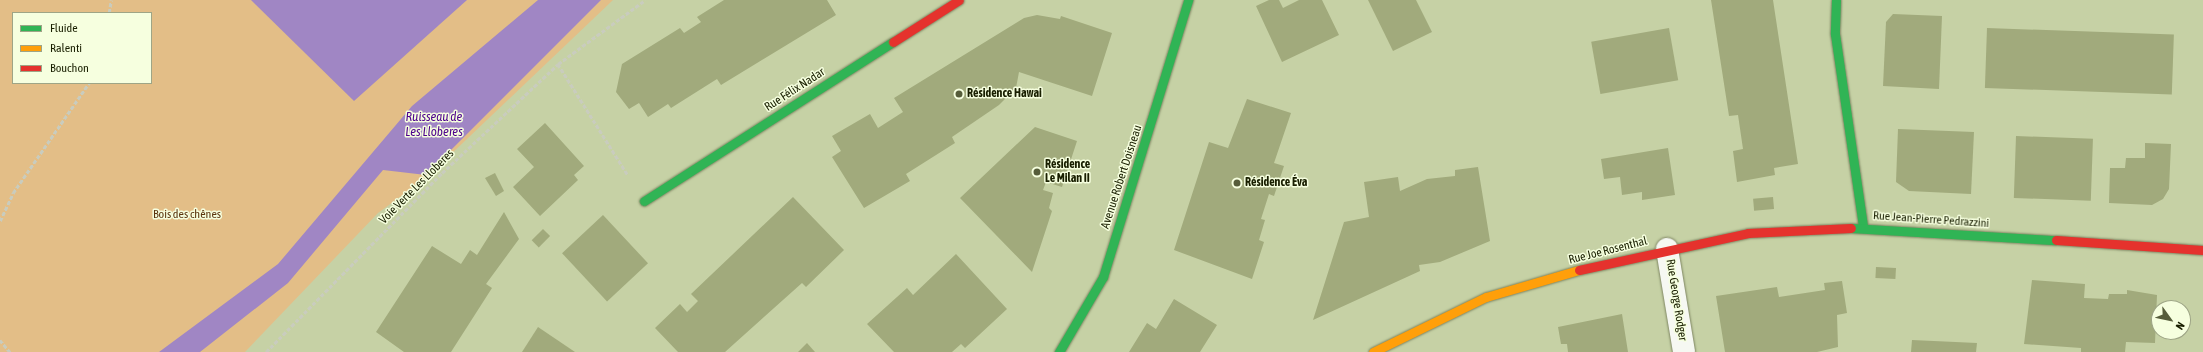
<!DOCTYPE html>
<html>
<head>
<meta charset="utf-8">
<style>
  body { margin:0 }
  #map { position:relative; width:2203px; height:352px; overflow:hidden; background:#c6d1a5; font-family:"Asap Condensed",sans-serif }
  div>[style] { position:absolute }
  .green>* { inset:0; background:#e3be87 }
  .water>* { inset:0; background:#a086c4 }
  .building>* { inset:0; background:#a1aa7c; transform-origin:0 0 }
  .path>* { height:2.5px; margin-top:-1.25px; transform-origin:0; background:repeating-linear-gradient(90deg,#c9ccbe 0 4px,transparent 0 6px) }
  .roads { filter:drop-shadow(0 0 1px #7e8662) drop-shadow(0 0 1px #7e8662) }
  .street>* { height:22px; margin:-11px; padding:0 11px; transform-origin:11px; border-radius:11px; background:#f6f8f2 }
  .fast>* { height:9px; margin:-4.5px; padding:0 4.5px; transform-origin:4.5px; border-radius:4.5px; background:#30b455 }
  .slow>* { height:9px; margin:-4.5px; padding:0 4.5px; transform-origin:4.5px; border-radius:4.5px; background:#ff9f0a }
  .jam>* { height:9px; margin:-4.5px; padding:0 4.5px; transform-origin:4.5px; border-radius:4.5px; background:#e5322d }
  .dots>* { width:11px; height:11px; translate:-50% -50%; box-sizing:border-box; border:2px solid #f6ffdf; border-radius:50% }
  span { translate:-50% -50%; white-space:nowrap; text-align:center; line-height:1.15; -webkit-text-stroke:3px #f6ffdf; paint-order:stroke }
  .street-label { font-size:12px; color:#191f00 }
  .poi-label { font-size:12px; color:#191f00; font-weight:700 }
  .left { translate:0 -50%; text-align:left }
  .park-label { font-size:12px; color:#5b330d }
  .water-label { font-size:13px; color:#4d008d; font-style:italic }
  .legend { position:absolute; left:12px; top:12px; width:140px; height:72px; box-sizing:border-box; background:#f6ffdf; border:1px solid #9ea586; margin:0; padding:5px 7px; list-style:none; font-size:12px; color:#191f00 }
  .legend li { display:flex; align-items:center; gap:8px; height:20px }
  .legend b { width:20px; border:1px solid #9ea586 }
  .north { position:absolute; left:2151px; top:300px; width:40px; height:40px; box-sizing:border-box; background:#f6ffdf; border:1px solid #9ea586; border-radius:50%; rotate:123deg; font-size:11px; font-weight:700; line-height:16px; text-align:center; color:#191f00 }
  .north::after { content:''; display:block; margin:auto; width:14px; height:18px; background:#565d3a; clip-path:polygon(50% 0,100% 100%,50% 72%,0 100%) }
</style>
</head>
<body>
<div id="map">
  <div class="green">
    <div style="clip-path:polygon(evenodd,0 0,613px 0,427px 177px,378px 213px,245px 352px,0 352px,0 0,13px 13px,151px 13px,151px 83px,13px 83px,13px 13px)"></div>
  </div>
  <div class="water">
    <div style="clip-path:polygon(251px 0,467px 0,354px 101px)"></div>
    <div style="clip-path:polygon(538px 0,601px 0,426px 175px,383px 170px,288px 283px,200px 352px,159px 352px,278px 264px,412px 106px)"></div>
  </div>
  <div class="building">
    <div style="clip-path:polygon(724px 0,827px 0,836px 15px,721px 85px,717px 79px,671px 108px,668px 104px,648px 117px,639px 103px,629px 109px,616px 92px,622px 64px,680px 28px,684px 33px,701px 22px,697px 17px)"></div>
    <div style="clip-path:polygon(1269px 0,1279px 0,1283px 8px,1299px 0,1322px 0,1339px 35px,1282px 62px,1256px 6px)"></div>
    <div style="clip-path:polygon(1368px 0,1416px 0,1432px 32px,1393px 51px)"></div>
    <div style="clip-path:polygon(1711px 0,1773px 0,1798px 164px,1774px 168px,1775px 175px,1737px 182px,1733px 151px,1743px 149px,1738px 115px,1729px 116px)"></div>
    <div style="clip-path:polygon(1893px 14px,1942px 16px,1939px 89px,1883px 86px,1886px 22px)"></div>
    <div style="clip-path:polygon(1037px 15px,1060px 19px,1061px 16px,1112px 33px,1092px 96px,1019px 72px,1016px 88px,999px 105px,952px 137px,955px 143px,906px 174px,910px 181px,864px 208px,832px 157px,841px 151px,832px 136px,870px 114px,878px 128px,903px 112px,894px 98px,1024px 18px)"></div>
    <div style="left:1669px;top:28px;width:53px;height:79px;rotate:80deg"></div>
    <div style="left:1987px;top:28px;width:187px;height:60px;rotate:2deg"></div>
    <div style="clip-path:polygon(1247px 99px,1291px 113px,1274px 163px,1284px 166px,1274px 196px,1269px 194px,1261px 219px,1265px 220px,1259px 240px,1264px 242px,1252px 279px,1174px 250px,1209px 142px,1228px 148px)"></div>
    <div style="clip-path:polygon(545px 123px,584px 166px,574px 175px,578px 180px,540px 216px,513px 187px,534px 167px,517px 149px)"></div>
    <div style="clip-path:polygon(1035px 127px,1077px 141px,1062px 187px,1046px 182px,1043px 190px,1053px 193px,1049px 208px,1052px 211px,1032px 272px,960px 198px)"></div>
    <div style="clip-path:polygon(1898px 129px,1974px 132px,1971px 194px,1909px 191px,1896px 182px)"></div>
    <div style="left:2016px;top:136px;width:77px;height:62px;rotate:2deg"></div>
    <div style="clip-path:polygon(2145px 143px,2171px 144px,2169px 189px,2163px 199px,2152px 205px,2109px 203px,2110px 168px,2125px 168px,2126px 158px,2145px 158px)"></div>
    <div style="clip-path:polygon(1668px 148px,1675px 195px,1642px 200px,1642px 192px,1622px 195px,1620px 177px,1604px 179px,1601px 159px)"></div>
    <div style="clip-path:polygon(1478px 167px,1490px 241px,1440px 262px,1419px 265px,1420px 271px,1313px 320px,1344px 222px,1369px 217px,1364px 182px,1398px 177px,1400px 191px,1427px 179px,1455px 176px,1455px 170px)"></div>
    <div style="clip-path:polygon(495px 173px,504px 191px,496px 196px,485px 178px)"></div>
    <div style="clip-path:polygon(793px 197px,844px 250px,806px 287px,802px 283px,725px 352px,678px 352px,655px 328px,680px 304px,687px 312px,698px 301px,691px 294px)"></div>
    <div style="left:1773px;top:197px;width:12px;height:20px;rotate:85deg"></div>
    <div style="clip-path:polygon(504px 212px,519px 239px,486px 284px,492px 288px,451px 352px,404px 352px,376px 332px,432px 246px,461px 264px,470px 250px,477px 255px)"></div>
    <div style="left:603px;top:215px;width:66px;height:56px;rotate:47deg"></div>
    <div style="left:543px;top:229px;width:10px;height:16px;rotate:45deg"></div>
    <div style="clip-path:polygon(956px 254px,1007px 309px,965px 348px,961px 344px,952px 352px,894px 352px,867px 324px,907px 288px,913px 295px)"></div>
    <div style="left:1876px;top:267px;width:20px;height:11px;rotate:3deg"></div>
    <div style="clip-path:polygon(2032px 280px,2085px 284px,2084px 298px,2108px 299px,2109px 294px,2127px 294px,2127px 290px,2157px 295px,2155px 343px,2126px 342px,2125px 352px,2081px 352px,2081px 348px,2024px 344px)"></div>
    <div style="clip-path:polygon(1842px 281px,1847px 313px,1837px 315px,1838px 347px,1817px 352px,1725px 352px,1716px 296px,1777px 287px,1779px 297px,1825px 290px,1824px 283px)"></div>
    <div style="clip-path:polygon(1174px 299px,1217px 325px,1200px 352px,1129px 352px,1147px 323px,1156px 329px)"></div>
    <div style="clip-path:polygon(1622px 314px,1628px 352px,1568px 352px,1567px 344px,1561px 344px,1558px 327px)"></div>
    <div style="clip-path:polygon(538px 327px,575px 352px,522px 352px)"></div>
    <div style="clip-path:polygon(1912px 340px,1977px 343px,1976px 352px,1911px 352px)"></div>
    <div style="clip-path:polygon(807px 343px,815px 352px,798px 352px)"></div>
  </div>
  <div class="path">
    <div style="left:109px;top:13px;width:13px;rotate:-81deg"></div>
    <div style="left:558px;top:64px;width:131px;rotate:57.8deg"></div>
    <div style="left:0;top:221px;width:31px;rotate:-65deg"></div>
    <div style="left:13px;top:193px;width:134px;rotate:-55.4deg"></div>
    <div style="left:0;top:340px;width:16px;rotate:50deg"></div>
    <div style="left:266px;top:352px;width:251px;rotate:-45.5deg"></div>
    <div style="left:442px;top:173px;width:159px;rotate:-43.2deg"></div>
    <div style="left:558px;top:64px;width:108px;rotate:-36.3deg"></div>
  </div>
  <div class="roads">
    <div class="street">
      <div style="left:1667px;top:249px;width:104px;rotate:80.6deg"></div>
    </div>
    <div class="fast">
      <div style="left:1836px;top:0;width:34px;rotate:92deg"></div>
      <div style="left:1835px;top:34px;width:195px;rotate:81.7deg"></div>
      <div style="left:644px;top:201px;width:295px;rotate:-32.6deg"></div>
      <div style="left:1851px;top:228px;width:205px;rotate:3.4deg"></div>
      <div style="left:1059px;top:352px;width:87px;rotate:-59.6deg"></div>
      <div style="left:1103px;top:277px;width:290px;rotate:-72.9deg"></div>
    </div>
    <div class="slow">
      <div style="left:1373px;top:352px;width:126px;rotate:-26deg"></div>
      <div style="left:1486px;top:297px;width:97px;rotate:-16.2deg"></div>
    </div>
    <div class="jam">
      <div style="left:893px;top:42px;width:78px;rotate:-32.5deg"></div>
      <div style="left:2056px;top:240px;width:147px;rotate:3.9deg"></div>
      <div style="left:1579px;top:270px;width:173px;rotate:-12.3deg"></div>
      <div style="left:1748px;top:233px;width:103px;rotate:-2.8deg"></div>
    </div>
  </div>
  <div class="dots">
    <div style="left:959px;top:94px;background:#565d3a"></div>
    <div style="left:1037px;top:172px;background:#565d3a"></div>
    <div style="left:1237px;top:183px;background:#565d3a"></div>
  </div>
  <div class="street-label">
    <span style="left:795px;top:90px;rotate:-33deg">Rue Félix Nadar</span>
    <span style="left:1122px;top:177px;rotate:-72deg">Avenue Robert Doisneau</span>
    <span style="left:417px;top:187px;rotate:-45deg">Voie Verte Les Lloberes</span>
    <span style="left:1931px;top:220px;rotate:4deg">Rue Jean-Pierre Pedrazzini</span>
    <span style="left:1608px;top:251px;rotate:-14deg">Rue Joe Rosenthal</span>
    <span style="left:1676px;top:300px;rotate:81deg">Rue George Rodger</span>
  </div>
  <div class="poi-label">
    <span class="left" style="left:967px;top:94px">Résidence Hawai</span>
    <span class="left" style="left:1045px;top:172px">Résidence<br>Le Milan II</span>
    <span class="left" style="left:1245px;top:183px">Résidence Éva</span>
  </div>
  <div class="park-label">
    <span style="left:187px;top:215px">Bois des chênes</span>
  </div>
  <div class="water-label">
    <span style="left:434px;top:125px">Ruisseau de<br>Les Lloberes</span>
  </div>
  <ul class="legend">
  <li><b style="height:5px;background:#30b455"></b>Fluide</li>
  <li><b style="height:5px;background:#ff9f0a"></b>Ralenti</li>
  <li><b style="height:5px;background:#e5322d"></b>Bouchon</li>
  </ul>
  <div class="north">N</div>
</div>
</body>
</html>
